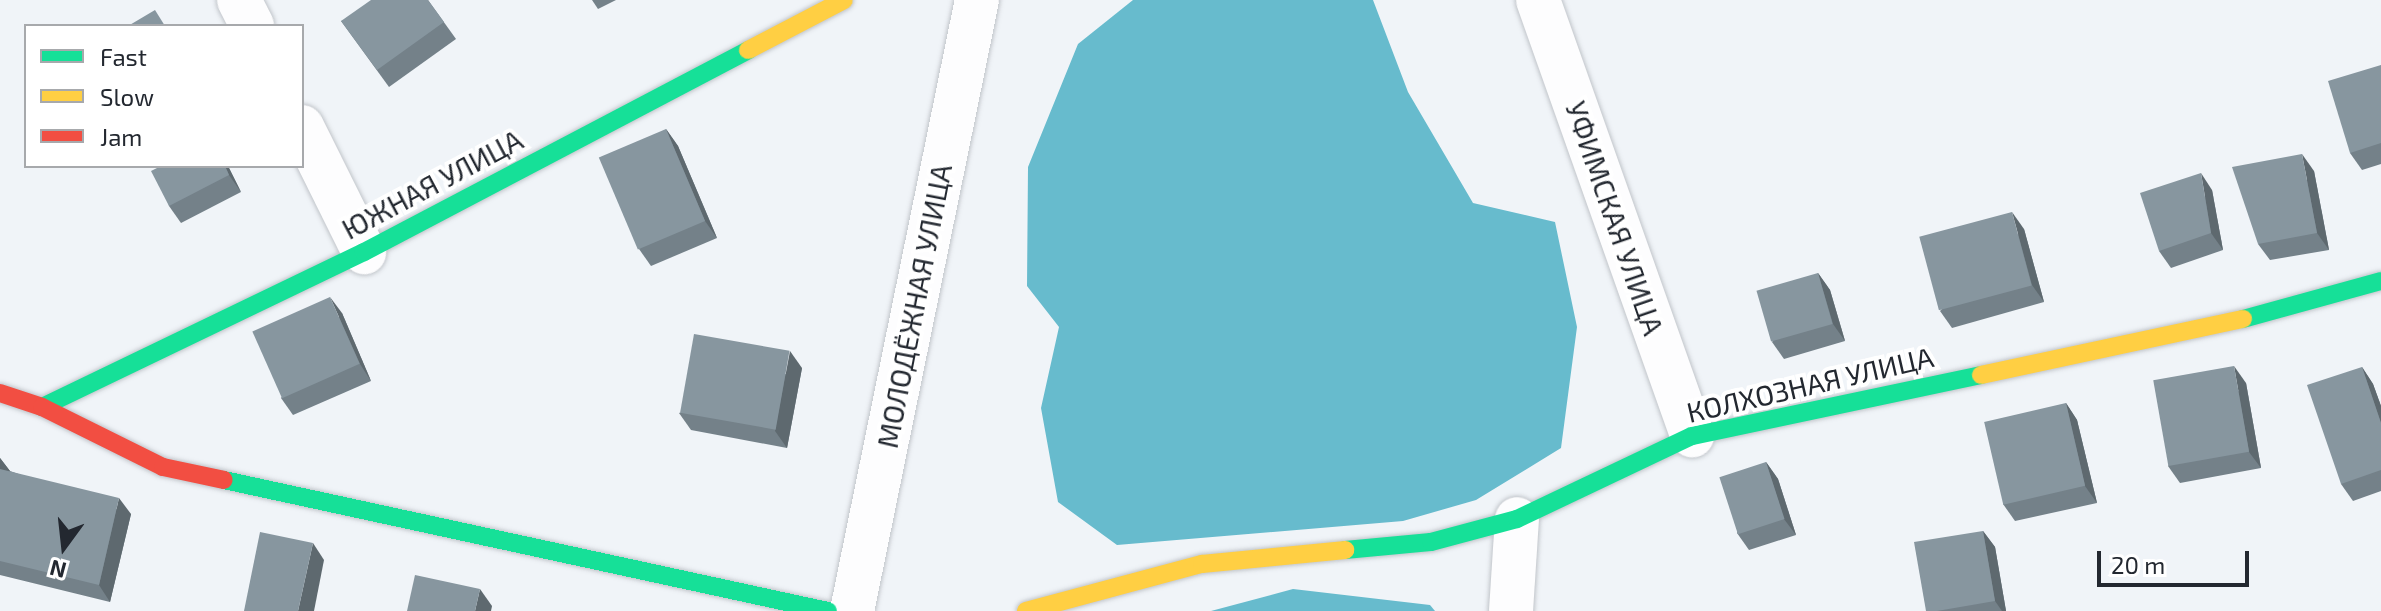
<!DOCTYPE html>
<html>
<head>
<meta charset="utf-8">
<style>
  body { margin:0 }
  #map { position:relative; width:2381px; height:611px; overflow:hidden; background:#f0f4f8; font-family:"Exo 2",sans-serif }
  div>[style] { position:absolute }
  .water>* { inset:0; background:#67bbcd }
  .roads { filter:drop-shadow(0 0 2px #c1c5ca) drop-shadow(0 0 2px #c1c5ca) }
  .street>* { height:44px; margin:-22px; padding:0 22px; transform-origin:22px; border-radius:22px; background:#fdfdfe }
  .fast>* { height:18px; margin:-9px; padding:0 9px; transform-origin:9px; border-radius:9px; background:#16e098 }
  .slow>* { height:18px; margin:-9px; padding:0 9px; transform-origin:9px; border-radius:9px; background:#ffcf43 }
  .jam>* { height:18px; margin:-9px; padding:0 9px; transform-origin:9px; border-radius:9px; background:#f24e42 }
  .wall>* { inset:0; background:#748189 }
  .shaded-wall>* { inset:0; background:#5e696f }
  .building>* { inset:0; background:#87969f; transform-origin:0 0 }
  span { translate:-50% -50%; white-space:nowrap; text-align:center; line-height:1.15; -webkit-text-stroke:8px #fff; paint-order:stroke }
  .street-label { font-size:28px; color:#232830 }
  .legend { position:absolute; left:24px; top:24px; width:280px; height:144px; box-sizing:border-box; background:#fff; border:2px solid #a7a9ac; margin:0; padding:10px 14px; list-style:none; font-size:24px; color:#232830 }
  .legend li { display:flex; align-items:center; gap:16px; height:40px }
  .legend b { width:40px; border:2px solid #a7a9ac }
  .north { position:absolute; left:24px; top:507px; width:80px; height:80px; -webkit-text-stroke:6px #fff; paint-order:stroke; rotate:195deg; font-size:22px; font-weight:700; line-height:32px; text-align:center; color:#232830 }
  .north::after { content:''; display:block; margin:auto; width:28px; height:36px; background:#232830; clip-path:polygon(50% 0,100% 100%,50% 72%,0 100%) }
  .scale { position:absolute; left:2097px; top:551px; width:152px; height:36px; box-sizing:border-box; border:4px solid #232830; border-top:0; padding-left:10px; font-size:24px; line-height:28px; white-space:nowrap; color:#232830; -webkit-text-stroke:6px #fff; paint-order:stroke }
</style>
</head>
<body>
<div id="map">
  <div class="water">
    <div style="clip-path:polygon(1133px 0,1373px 0,1408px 92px,1473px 203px,1555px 222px,1577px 327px,1561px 448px,1476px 500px,1403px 521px,1117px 545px,1058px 502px,1041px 408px,1059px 327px,1027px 286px,1028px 167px,1078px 44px)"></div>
    <div style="clip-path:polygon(1293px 589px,1430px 605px,1435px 611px,1211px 611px)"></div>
  </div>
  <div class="roads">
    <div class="street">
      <div style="left:239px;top:0;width:29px;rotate:63deg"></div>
      <div style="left:1538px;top:0;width:462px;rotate:70.5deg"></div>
      <div style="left:302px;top:127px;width:140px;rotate:63.6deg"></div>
      <div style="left:852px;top:611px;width:624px;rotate:-78.44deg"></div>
      <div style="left:1511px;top:611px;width:92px;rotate:-86.3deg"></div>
    </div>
    <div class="fast">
      <div style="left:2243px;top:319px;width:143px;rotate:-15.4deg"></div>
      <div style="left:42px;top:407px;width:357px;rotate:-25.7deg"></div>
      <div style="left:364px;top:252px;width:434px;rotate:-27.7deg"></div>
      <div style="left:224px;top:480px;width:618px;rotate:12.24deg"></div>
      <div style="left:1345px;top:550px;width:86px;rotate:-5.3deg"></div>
      <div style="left:1431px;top:542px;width:89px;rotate:-15deg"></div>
      <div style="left:1517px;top:519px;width:194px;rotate:-25.4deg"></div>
      <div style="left:1692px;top:436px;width:295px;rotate:-11.9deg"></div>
    </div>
    <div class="slow">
      <div style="left:748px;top:50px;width:108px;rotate:-27.5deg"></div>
      <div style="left:1981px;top:375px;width:268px;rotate:-12.1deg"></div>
      <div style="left:1026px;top:611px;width:182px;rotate:-15deg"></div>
      <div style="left:1202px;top:564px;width:144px;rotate:-5.6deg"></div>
    </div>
    <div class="jam">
      <div style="left:0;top:393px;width:44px;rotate:18.4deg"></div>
      <div style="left:42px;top:407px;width:135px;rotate:26.4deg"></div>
      <div style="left:163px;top:467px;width:62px;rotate:12deg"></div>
    </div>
  </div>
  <div class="wall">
    <div style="clip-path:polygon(428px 0,456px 39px,389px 87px,341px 21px)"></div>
    <div style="clip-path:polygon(592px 0,616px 0,598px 9px)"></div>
    <div style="clip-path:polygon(2381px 65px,2381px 164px,2362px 170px,2350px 153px)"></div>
    <div style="clip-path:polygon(666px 129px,678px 146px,717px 238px,651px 266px,639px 249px)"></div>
    <div style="clip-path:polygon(161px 166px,228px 166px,241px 192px,181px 223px,169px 206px)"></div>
    <div style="clip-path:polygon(2314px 171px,2329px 250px,2270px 260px,2258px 244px)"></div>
    <div style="clip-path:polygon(2212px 190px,2223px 250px,2171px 268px,2159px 251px)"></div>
    <div style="clip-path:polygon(2024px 229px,2044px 302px,1952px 328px,1940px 311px)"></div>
    <div style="clip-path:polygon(1818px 273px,1830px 290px,1845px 341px,1784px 359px,1772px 342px)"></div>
    <div style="clip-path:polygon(342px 313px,371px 381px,293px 415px,281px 398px)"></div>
    <div style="clip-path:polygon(2362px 367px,2373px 384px,2381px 406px,2381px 491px,2353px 501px,2341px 484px)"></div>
    <div style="clip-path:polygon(802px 368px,787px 448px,691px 430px,679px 413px)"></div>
    <div style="clip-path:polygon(2246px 383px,2261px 468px,2180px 483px,2168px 466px)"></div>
    <div style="clip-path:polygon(2066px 403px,2077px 420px,2097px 503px,2015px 521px,2003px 504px)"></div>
    <div style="clip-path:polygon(0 458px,10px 471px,131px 514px,110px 602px,0 575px)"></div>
    <div style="clip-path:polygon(1766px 462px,1778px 479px,1796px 535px,1749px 550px,1737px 533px)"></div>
    <div style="clip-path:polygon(1983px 531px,1995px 547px,2006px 611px,1926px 611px)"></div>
  </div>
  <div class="shaded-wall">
    <div style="clip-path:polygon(666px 129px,678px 146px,717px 238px,705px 221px)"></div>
    <div style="clip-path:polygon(2302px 154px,2314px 171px,2329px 250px,2317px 233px)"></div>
    <div style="clip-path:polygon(225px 166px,228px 166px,241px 192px,229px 175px)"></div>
    <div style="clip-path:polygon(2201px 173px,2212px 190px,2223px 250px,2211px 233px)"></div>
    <div style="clip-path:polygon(2012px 212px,2024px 229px,2044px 302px,2032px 285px)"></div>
    <div style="clip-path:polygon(1818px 273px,1830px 290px,1845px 341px,1833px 324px)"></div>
    <div style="clip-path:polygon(330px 297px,342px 313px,371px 381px,360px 364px)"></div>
    <div style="clip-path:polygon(790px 351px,802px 368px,787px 448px,775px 431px)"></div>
    <div style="clip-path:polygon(2234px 366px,2246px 383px,2261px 468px,2249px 452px)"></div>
    <div style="clip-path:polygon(2362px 367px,2373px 384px,2381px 406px,2381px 423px)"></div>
    <div style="clip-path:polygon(2066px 403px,2077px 420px,2097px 503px,2085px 486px)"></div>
    <div style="clip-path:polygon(0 458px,10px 471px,0 477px)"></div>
    <div style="clip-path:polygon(1766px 462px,1778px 479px,1796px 535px,1784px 519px)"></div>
    <div style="clip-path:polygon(119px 498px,131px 514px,110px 602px,99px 585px)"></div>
    <div style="clip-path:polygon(1983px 531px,1995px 547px,2006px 611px,2002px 611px,1995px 601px)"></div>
    <div style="clip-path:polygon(313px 543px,324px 560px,314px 611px,298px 611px)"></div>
    <div style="clip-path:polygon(480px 589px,492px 606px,491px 611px,475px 611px)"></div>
  </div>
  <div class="building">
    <div style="clip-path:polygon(371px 0,428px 0,444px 22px,377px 70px,341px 21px)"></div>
    <div style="clip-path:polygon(155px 10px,165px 26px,128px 26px)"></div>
    <div style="clip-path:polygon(2381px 65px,2381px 143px,2350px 153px,2328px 81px)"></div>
    <div style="left:666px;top:129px;width:100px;height:73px;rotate:67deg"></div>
    <div style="clip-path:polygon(2302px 154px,2317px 233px,2258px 244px,2232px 167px)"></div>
    <div style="clip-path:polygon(161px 166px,225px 166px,229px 175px,169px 206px,151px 171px)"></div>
    <div style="clip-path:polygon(2201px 173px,2211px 233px,2159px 251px,2140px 193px)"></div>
    <div style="left:2012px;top:212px;width:76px;height:96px;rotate:75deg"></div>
    <div style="left:1818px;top:273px;width:53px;height:64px;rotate:74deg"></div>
    <div style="left:330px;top:297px;width:73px;height:85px;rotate:66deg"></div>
    <div style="left:694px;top:334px;width:97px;height:80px;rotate:10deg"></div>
    <div style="left:2234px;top:366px;width:87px;height:82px;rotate:80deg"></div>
    <div style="clip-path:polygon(2362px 367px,2381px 423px,2381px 470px,2341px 484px,2307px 385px)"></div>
    <div style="left:2066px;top:403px;width:85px;height:84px;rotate:77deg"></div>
    <div style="left:1766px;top:462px;width:60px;height:49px;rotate:72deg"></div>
    <div style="clip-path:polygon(0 469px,119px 498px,99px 585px,0 561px)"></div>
    <div style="clip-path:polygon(1983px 531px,1995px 601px,1937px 611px,1926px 611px,1914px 542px)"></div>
    <div style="clip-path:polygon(260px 532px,313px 543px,298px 611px,244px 611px)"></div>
    <div style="clip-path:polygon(415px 575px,480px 589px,475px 611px,407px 611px)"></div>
  </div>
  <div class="street-label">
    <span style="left:432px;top:184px;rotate:-28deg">ЮЖНАЯ УЛИЦА</span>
    <span style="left:1615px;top:218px;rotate:71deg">УФИМСКАЯ УЛИЦА</span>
    <span style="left:914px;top:306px;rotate:-79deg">МОЛОДЁЖНАЯ УЛИЦА</span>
    <span style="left:1810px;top:384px;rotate:-13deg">КОЛХОЗНАЯ УЛИЦА</span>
  </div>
  <ul class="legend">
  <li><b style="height:10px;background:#16e098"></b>Fast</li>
  <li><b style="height:10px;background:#ffcf43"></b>Slow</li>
  <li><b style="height:10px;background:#f24e42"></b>Jam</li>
  </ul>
  <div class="north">N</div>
  <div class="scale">20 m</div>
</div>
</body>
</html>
